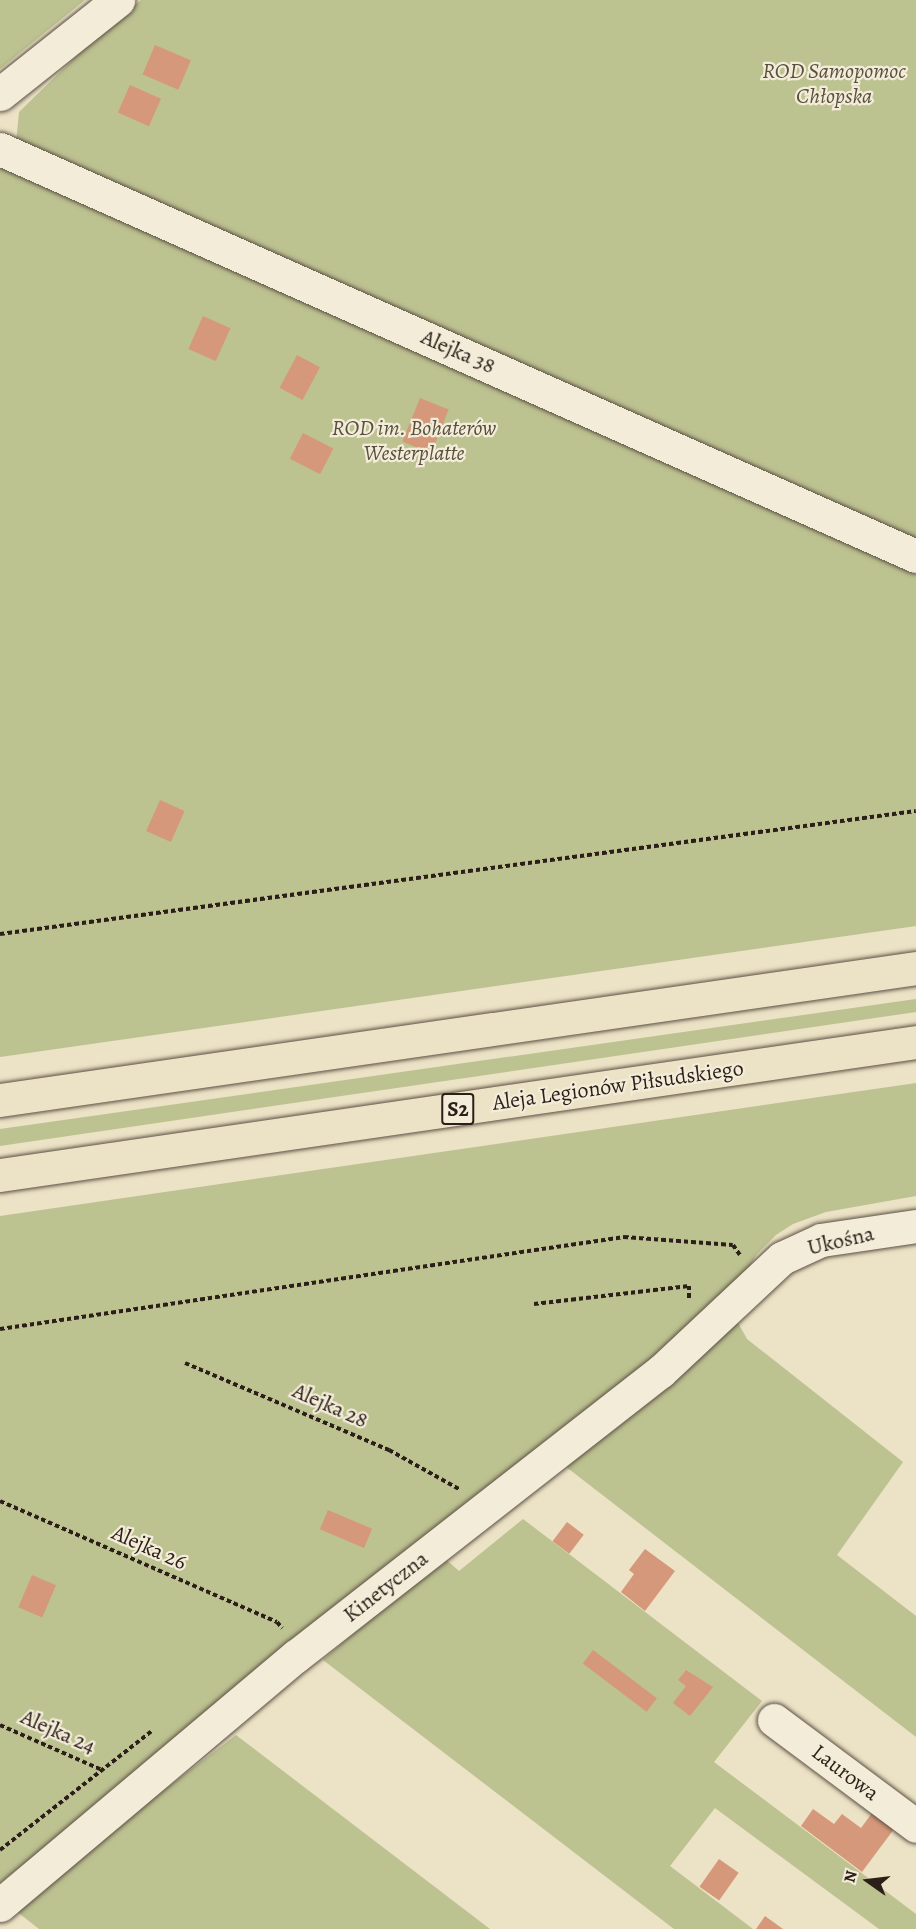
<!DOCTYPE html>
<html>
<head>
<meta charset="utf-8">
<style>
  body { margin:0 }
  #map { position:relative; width:916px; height:1929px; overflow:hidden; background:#ece2c5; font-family:Alegreya,serif }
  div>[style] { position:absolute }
  .green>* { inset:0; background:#bdc291 }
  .building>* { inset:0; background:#d6987a; transform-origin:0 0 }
  .path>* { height:4px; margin-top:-2px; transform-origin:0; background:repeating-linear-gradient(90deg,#2c1f19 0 4.5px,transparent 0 7.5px) }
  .roads { filter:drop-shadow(0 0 2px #5c5044) drop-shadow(0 0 2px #5c5044) }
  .minor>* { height:33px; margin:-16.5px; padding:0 16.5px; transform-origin:16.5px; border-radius:16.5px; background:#f3ecd9 }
  .highway>* { height:33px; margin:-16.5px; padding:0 16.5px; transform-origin:16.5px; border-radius:16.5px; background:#ece2c5 }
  span { translate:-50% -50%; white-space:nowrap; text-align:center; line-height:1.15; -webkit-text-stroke:4.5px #f3ecd9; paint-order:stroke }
  .shield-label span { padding:2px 4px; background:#f3ecd9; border:2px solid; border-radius:4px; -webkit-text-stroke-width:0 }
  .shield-label { font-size:21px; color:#2c1f19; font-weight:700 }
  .park-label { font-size:22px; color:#58503d; font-style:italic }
  .street-label { font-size:22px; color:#2c1f19 }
  .north { position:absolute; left:838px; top:1851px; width:60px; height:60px; -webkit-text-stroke:4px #f3ecd9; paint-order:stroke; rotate:284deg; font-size:16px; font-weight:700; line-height:24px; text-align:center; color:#2c1f19 }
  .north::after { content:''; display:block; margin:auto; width:21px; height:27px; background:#2c1f19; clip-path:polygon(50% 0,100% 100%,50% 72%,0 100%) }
</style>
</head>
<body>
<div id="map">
  <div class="green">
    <div style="clip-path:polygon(0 0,85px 0,0 69px)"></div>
    <div style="clip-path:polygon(141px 0,916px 0,916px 926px,0 1057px,0 134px,16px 143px,19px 112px,96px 37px)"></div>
    <div style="clip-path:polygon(916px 999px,916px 1012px,0 1146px,0 1129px)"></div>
    <div style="clip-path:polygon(916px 1083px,916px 1196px,826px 1212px,793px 1224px,776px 1235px,757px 1254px,745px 1274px,704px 1315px,590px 1410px,0 1883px,0 1216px)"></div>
    <div style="clip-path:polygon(737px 1321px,747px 1339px,903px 1462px,837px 1555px,916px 1616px,916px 1737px,561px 1463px)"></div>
    <div style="clip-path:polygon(523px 1519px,762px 1701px,714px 1762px,916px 1914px,916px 1929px,879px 1929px,715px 1808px,670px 1866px,753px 1929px,674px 1929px,323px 1660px,442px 1556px,459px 1571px)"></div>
    <div style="clip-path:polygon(236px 1735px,490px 1929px,39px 1929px,11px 1907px)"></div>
  </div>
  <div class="building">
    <div style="left:155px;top:45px;width:39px;height:32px;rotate:23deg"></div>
    <div style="left:130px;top:85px;width:34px;height:30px;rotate:24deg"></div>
    <div style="left:203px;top:316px;width:30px;height:36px;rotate:24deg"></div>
    <div style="left:297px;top:355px;width:26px;height:37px;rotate:28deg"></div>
    <div style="left:420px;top:398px;width:31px;height:47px;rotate:22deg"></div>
    <div style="left:303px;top:433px;width:34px;height:29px;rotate:27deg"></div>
    <div style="left:160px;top:800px;width:27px;height:34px;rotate:24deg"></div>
    <div style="left:328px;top:1510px;width:48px;height:21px;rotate:23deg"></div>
    <div style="left:567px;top:1522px;width:21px;height:24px;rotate:37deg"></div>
    <div style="clip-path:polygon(645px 1549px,675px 1571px,645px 1611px,621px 1592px,634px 1574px,629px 1570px)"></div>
    <div style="left:32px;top:1575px;width:26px;height:35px;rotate:23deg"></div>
    <div style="left:593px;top:1650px;width:80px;height:17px;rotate:37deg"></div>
    <div style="clip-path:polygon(686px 1670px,713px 1687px,690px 1716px,673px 1703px,686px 1686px,678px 1680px)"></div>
    <div style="clip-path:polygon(813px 1809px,834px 1824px,842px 1814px,861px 1828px,872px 1813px,894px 1829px,862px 1872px,801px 1826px)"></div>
    <div style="left:719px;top:1859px;width:24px;height:34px;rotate:35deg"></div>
    <div style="clip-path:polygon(765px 1916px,783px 1929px,756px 1929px)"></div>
  </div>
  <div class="path">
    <div style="left:0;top:934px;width:924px;rotate:-7.65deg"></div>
    <div style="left:534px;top:1304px;width:156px;rotate:-6.6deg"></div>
    <div style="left:689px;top:1286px;width:13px;rotate:90deg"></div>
    <div style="left:0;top:1329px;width:631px;rotate:-8.39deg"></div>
    <div style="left:624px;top:1237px;width:109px;rotate:4.2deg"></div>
    <div style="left:733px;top:1245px;width:12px;rotate:55deg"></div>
    <div style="left:185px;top:1363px;width:222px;rotate:23.1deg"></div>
    <div style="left:389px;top:1450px;width:80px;rotate:29.1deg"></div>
    <div style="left:0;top:1501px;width:302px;rotate:23.6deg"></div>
    <div style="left:277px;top:1622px;width:8px;rotate:50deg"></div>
    <div style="left:0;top:1725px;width:111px;rotate:23.8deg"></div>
    <div style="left:0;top:1850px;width:194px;rotate:-38.1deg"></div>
  </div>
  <div class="roads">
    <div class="minor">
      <div style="left:0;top:94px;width:151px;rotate:-38.5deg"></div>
      <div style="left:0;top:149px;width:1002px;rotate:23.96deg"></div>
      <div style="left:774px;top:1720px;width:177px;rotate:36.7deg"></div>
      <div style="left:0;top:1905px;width:387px;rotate:-40.1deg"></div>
      <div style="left:296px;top:1656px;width:462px;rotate:-38deg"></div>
      <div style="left:660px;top:1372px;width:167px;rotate:-43.1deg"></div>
      <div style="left:782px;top:1258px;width:43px;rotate:-24.8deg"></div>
      <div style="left:821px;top:1240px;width:96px;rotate:-8.4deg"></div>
    </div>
    <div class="highway">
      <div style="left:0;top:1100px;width:925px;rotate:-8.2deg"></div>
      <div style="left:0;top:1175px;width:926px;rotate:-8.26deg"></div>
    </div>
  </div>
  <div class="shield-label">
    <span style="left:458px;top:1109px">S2</span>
  </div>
  <div class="park-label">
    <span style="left:834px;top:84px">ROD Samopomoc<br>Chłopska</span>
    <span style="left:414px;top:441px">ROD im. Bohaterów<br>Westerplatte</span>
  </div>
  <div class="street-label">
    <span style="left:458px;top:352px;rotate:24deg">Alejka 38</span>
    <span style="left:618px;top:1086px;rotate:-8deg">Aleja Legionów Piłsudskiego</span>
    <span style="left:841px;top:1241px;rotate:-13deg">Ukośna</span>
    <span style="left:330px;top:1406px;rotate:24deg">Alejka 28</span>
    <span style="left:149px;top:1548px;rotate:24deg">Alejka 26</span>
    <span style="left:386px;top:1587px;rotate:-38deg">Kinetyczna</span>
    <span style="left:58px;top:1732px;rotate:24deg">Alejka 24</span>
    <span style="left:845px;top:1773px;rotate:37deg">Laurowa</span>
  </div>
  <div class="north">N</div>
</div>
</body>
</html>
